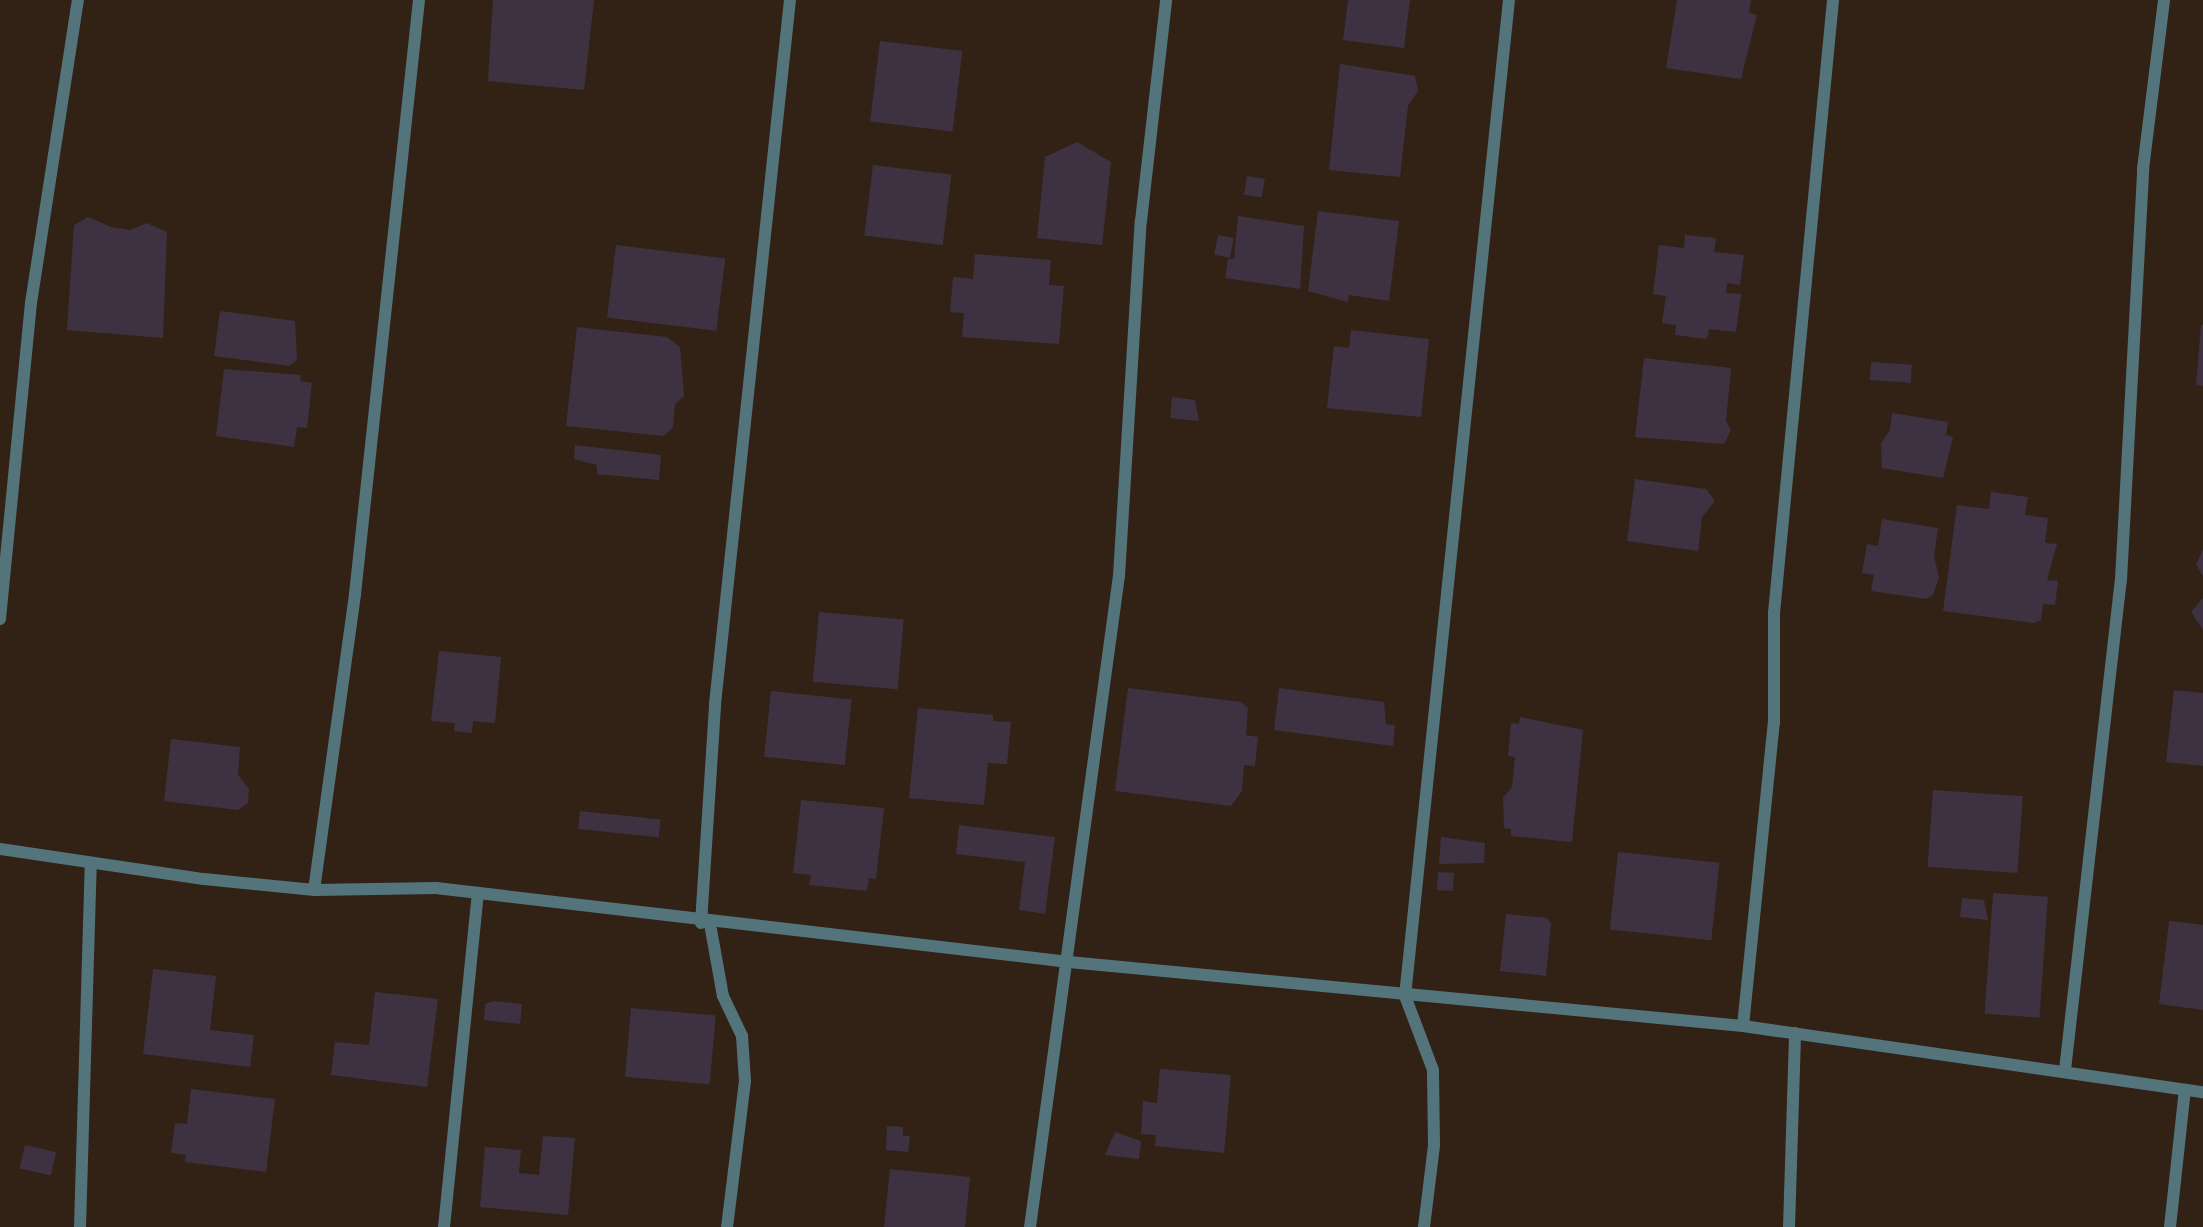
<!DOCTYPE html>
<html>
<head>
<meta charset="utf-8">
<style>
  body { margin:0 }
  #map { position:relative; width:2203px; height:1227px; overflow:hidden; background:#312215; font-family:Montserrat,sans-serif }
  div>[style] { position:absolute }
  .building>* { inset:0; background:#3e3242; transform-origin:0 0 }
  .minor>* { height:12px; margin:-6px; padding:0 6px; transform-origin:6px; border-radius:6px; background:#54747c }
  span { translate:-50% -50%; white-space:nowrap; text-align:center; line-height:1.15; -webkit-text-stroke:4.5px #140d08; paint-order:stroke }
</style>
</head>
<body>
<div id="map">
  <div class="building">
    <div style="clip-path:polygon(493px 0,594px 0,584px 90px,488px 81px)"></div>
    <div style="clip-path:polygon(1348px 0,1410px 0,1404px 48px,1343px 40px)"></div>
    <div style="clip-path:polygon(1677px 0,1751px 0,1749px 13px,1757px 15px,1741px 79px,1666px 68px)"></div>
    <div style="left:880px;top:41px;width:83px;height:81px;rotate:7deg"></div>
    <div style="clip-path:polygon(1340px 64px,1415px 76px,1418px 91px,1408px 106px,1400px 177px,1329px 170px)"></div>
    <div style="clip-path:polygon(1077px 142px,1111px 162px,1102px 245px,1037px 238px,1045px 157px)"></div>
    <div style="left:873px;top:165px;width:79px;height:71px;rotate:7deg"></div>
    <div style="left:1247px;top:176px;width:18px;height:19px;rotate:9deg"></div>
    <div style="clip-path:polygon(1318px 211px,1399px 221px,1389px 301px,1349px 295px,1348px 302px,1308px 291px)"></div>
    <div style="clip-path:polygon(1238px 216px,1304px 226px,1300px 289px,1225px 278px,1228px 259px,1234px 259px)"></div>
    <div style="clip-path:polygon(88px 217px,111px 227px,130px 230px,147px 223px,167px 232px,163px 338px,67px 330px,74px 225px)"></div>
    <div style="left:1218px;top:235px;width:16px;height:20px;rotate:11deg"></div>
    <div style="clip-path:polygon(1685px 235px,1716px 238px,1714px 252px,1744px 255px,1740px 285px,1727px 283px,1726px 293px,1741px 294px,1736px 332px,1709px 329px,1707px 339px,1675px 335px,1676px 325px,1662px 323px,1666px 296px,1653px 294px,1659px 245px,1684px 248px)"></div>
    <div style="left:616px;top:245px;width:110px;height:73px;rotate:7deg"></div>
    <div style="clip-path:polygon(975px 254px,1051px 260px,1049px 285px,1064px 286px,1059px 344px,962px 337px,964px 313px,950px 312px,953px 277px,973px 279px)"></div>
    <div style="clip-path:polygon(220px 311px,295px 321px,297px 360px,289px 366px,214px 356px)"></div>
    <div style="clip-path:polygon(2201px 325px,2203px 325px,2203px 386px,2196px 385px)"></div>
    <div style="clip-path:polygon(577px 327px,667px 337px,680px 347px,684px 396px,675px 404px,673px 427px,664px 436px,566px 426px)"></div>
    <div style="clip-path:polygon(1351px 330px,1429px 339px,1421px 417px,1327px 408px,1334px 346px,1349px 348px)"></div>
    <div style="clip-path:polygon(1644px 358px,1731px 368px,1726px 421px,1731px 430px,1724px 444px,1635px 437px)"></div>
    <div style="left:1871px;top:362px;width:41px;height:18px;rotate:4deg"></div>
    <div style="clip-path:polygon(224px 369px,301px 375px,300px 381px,312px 383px,307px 428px,297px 427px,294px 447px,216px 436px)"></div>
    <div style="clip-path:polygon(1172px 397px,1195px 400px,1199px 421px,1170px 418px)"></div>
    <div style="clip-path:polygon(1892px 413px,1948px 422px,1946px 435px,1953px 437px,1943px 478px,1882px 468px,1881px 443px,1890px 430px)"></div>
    <div style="clip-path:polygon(575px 445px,661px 455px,659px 480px,597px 474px,597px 465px,574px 459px)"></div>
    <div style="clip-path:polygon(1635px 479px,1706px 489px,1715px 501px,1702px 517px,1698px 551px,1627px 541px)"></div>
    <div style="clip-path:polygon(1991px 492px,2028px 497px,2025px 515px,2048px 518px,2045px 543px,2057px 544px,2047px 580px,2058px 581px,2055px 605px,2043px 604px,2041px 620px,2034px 623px,1943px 611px,1957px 505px,1989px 509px)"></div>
    <div style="clip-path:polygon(1882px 519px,1938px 528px,1934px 556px,1939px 577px,1933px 595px,1926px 599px,1871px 591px,1874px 575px,1862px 573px,1867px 544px,1878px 546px)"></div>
    <div style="clip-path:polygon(2203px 549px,2203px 576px,2196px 565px)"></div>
    <div style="clip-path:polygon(2203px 598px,2203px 630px,2191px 612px)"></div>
    <div style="left:819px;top:612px;width:85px;height:70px;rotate:5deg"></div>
    <div style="clip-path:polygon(439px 651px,501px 657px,495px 723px,473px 721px,472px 733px,454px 731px,455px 723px,431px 721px)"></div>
    <div style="clip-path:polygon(1128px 688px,1241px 702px,1248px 708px,1246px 735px,1258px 737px,1255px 766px,1244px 765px,1242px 791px,1231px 806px,1115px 791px)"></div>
    <div style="clip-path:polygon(1279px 688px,1384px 702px,1386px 724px,1395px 725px,1393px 746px,1274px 730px)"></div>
    <div style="clip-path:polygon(2174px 690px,2203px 693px,2203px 766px,2166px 762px)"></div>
    <div style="left:771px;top:691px;width:81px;height:66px;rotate:6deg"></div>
    <div style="clip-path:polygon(918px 708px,993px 715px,993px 721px,1011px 722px,1007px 764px,988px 763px,984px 805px,909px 798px)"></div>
    <div style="clip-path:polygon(1520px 717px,1583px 730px,1572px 842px,1511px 836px,1511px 829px,1504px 828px,1503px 798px,1512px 787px,1515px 757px,1508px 756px,1511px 723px,1519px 724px)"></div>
    <div style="clip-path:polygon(171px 739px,240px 747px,238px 775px,249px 789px,248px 803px,238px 810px,164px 801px)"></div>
    <div style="left:1933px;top:790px;width:90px;height:77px;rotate:4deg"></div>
    <div style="clip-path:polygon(801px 800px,884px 808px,876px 879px,869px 878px,867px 891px,809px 885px,811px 875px,793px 873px)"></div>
    <div style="left:580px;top:811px;width:81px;height:18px;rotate:6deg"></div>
    <div style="clip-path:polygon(959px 825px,1055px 837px,1045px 914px,1019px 910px,1025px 862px,956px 854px)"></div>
    <div style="clip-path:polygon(1441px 837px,1485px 843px,1484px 863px,1439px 864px)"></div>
    <div style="left:1618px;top:852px;width:102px;height:78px;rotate:6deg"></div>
    <div style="left:1438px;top:872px;width:16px;height:18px;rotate:4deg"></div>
    <div style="left:1993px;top:893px;width:55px;height:121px;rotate:4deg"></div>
    <div style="clip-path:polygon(1962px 898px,1984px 900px,1988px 920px,1960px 917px)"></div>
    <div style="clip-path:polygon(1506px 914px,1547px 918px,1551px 924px,1546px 976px,1500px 971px)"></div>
    <div style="clip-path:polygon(2169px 921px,2203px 925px,2203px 1010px,2159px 1004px)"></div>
    <div style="clip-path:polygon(153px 969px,216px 976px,210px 1030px,254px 1035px,250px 1067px,143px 1054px)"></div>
    <div style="clip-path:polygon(375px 992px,438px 999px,427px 1087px,331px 1075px,335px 1042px,369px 1045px)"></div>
    <div style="clip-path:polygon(493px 1001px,522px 1004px,520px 1024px,484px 1020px,485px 1004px)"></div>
    <div style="left:631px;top:1008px;width:85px;height:69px;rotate:5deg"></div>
    <div style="clip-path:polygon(1160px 1069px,1231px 1075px,1224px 1153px,1155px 1146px,1156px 1135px,1141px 1134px,1143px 1101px,1157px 1103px)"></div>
    <div style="clip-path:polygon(191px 1089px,275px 1099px,266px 1172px,185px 1162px,186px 1155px,171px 1153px,175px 1123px,187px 1124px)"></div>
    <div style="clip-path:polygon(887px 1126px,903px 1127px,903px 1136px,910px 1136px,908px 1152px,886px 1150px)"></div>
    <div style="clip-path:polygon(1115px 1132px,1141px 1141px,1139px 1159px,1105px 1155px)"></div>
    <div style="clip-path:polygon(543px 1136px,575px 1138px,568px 1215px,480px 1207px,485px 1147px,521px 1150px,519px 1173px,539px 1175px)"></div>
    <div style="left:25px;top:1145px;width:32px;height:24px;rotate:13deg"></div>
    <div style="clip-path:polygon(890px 1169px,970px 1177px,965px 1227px,884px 1227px)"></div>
  </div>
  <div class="minor">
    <div style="left:0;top:619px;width:318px;rotate:-84.4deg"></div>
    <div style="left:31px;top:303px;width:307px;rotate:-81.2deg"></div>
    <div style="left:0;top:849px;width:206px;rotate:8.4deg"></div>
    <div style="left:204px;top:879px;width:111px;rotate:5.7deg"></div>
    <div style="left:314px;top:890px;width:122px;rotate:-0.9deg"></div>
    <div style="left:436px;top:888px;width:637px;rotate:6.67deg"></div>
    <div style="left:1069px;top:962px;width:677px;rotate:5.42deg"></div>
    <div style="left:1743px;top:1026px;width:465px;rotate:8.2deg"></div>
    <div style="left:314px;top:890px;width:299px;rotate:-82.1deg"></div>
    <div style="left:355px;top:594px;width:597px;rotate:-83.85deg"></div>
    <div style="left:701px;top:923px;width:219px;rotate:-86.3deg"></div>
    <div style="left:715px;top:704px;width:708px;rotate:-83.92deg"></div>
    <div style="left:710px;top:924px;width:73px;rotate:79.8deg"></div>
    <div style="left:723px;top:996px;width:44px;rotate:64.6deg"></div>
    <div style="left:742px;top:1036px;width:45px;rotate:86.2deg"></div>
    <div style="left:745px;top:1081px;width:147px;rotate:97deg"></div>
    <div style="left:1743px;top:1026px;width:305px;rotate:-84.2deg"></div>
    <div style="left:1774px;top:723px;width:110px;rotate:-90deg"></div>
    <div style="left:1774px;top:613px;width:616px;rotate:-84.5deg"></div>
    <div style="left:2065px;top:1070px;width:493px;rotate:-83.5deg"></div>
    <div style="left:2121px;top:580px;width:412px;rotate:-86.9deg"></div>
    <div style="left:2143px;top:169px;width:170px;rotate:-82.9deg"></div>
    <div style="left:80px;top:1227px;width:364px;rotate:-88.3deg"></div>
    <div style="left:444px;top:1227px;width:336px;rotate:-84.2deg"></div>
    <div style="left:1030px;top:1227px;width:657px;rotate:-82.22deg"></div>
    <div style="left:1119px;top:576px;width:356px;rotate:-86.5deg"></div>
    <div style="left:1141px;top:221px;width:222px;rotate:-83.5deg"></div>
    <div style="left:1424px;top:1227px;width:83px;rotate:-83deg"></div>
    <div style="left:1434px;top:1145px;width:75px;rotate:-90.8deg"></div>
    <div style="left:1433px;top:1070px;width:79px;rotate:-110.7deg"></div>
    <div style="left:1405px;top:996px;width:1001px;rotate:-84.04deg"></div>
    <div style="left:1789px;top:1227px;width:194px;rotate:-88.2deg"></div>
    <div style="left:2170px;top:1227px;width:138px;rotate:-83.8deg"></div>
  </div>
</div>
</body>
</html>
